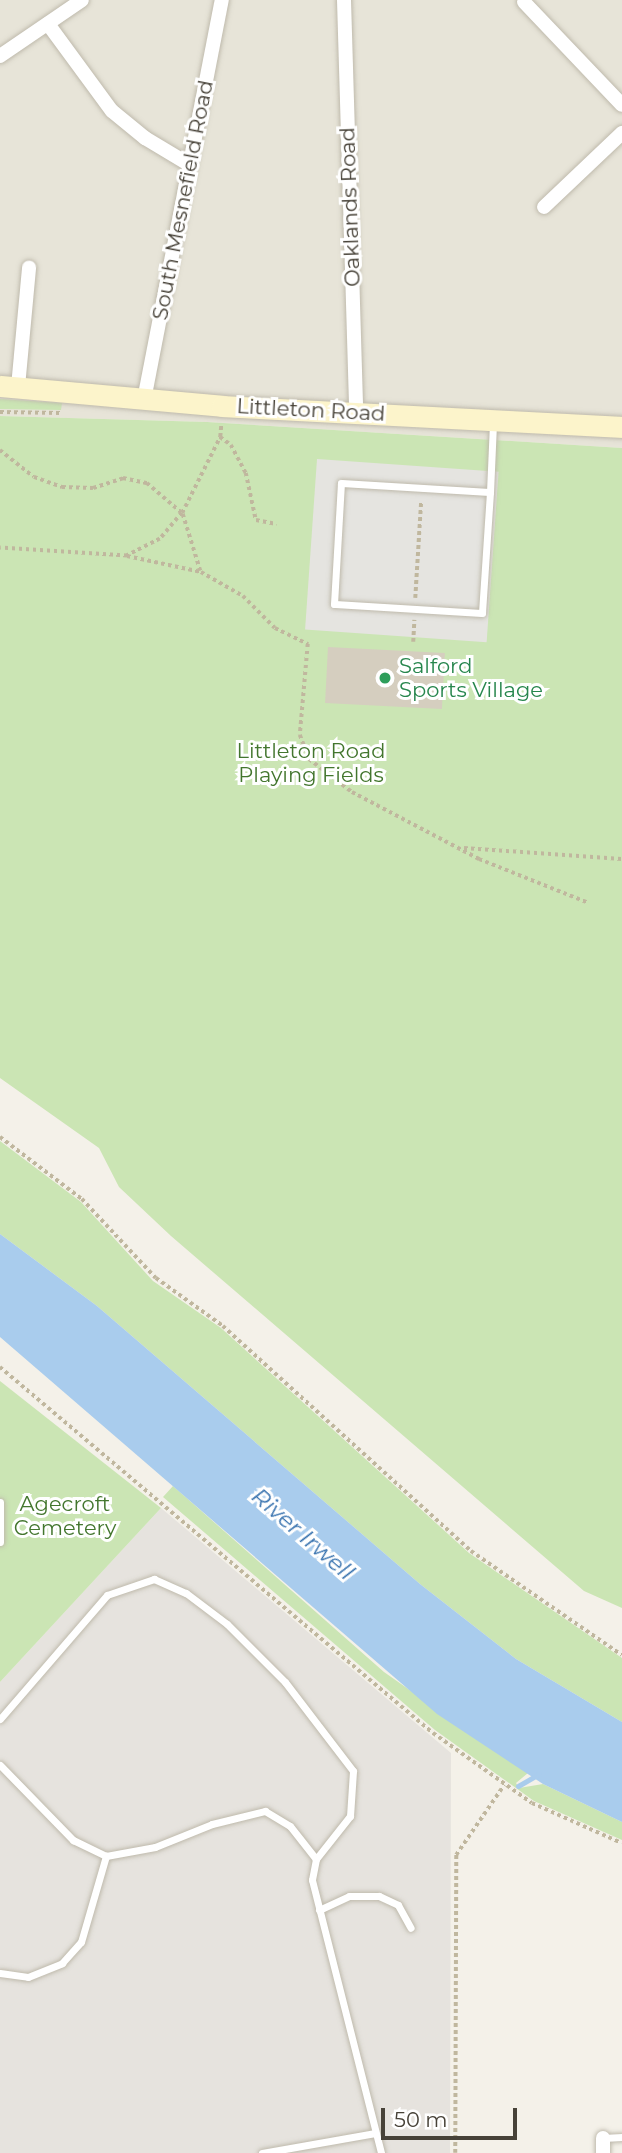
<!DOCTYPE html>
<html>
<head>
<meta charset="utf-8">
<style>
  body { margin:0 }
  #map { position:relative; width:622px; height:2153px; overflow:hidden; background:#f4f1e9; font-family:Montserrat,sans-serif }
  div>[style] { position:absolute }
  .residential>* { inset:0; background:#e7e4d8 }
  .industrial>* { inset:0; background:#e6e3de }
  .green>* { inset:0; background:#cbe5b4 }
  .parking>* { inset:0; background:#e5e4e0; transform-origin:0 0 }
  .water>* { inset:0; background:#a9cced }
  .stream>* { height:5px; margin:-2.5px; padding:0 2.5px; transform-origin:2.5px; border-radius:2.5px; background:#a9cced }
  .building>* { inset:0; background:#d5cebf; transform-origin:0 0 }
  .path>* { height:3.5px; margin-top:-1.75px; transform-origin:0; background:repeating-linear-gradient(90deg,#c0b79e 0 3.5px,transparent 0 7px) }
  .roads { filter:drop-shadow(0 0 2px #bfbaac) drop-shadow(0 0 2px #bfbaac) }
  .lane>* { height:7px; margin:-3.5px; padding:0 3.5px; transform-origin:3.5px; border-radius:3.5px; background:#fff }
  .street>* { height:14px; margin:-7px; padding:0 7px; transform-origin:7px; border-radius:7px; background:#fff }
  .secondary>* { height:21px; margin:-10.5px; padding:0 10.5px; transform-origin:10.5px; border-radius:10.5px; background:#fcf4cb }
  .dots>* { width:19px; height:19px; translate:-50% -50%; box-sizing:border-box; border:4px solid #fff; border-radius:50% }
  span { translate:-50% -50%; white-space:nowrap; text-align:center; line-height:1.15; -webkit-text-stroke:6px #fff; paint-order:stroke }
  .street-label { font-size:21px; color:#474238 }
  .leisure-label { font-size:21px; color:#27864d }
  .left { translate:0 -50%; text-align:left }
  .park-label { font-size:21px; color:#43762e }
  .water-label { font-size:23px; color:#3671ae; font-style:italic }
  .scale { position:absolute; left:381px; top:2108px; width:136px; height:32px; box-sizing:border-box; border:4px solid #474238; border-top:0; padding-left:9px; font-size:21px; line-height:24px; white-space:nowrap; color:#474238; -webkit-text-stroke:5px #fff; paint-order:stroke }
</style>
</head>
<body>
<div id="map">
  <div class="residential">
    <div style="clip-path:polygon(0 0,622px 0,622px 448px,207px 422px,0 416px)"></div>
  </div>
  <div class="industrial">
    <div style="clip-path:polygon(161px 1508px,451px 1753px,450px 2153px,0 2153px,0 1682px)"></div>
  </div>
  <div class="green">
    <div style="clip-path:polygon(0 399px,62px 403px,61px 410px,0 409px)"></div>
    <div style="clip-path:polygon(0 416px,207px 422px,622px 448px,622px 1608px,584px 1591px,171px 1236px,119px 1187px,99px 1148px,0 1078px)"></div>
    <div style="clip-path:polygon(0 1141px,81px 1202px,153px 1281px,221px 1328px,469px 1553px,622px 1658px,622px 1722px,516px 1659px,420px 1584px,97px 1306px,0 1234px)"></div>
    <div style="clip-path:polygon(0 1381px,161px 1508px,0 1682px)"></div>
    <div style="clip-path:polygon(173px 1486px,384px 1672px,528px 1773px,516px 1783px,519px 1788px,543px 1784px,622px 1822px,622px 1840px,534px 1801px,435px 1730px,163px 1497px)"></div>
  </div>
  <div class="parking">
    <div style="left:317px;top:459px;width:182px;height:171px;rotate:4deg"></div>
  </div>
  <div class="water">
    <div style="clip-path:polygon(0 1234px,97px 1306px,420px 1584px,516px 1659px,622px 1722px,622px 1822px,543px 1784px,437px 1714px,0 1337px)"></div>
  </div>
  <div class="stream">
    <div style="left:518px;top:1786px;width:24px;rotate:-30deg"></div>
  </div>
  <div class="building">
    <div style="left:328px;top:647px;width:117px;height:56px;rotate:3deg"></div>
  </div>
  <div class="path">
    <div style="left:0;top:412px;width:61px;rotate:0.9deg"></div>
    <div style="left:220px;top:437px;width:14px;rotate:36deg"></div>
    <div style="left:231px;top:445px;width:32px;rotate:62deg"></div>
    <div style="left:246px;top:473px;width:48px;rotate:78deg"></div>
    <div style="left:256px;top:520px;width:21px;rotate:11deg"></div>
    <div style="left:0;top:450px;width:43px;rotate:38.5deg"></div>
    <div style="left:34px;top:477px;width:30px;rotate:20deg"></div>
    <div style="left:62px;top:487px;width:31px;rotate:2deg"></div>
    <div style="left:93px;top:488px;width:32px;rotate:-18deg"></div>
    <div style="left:123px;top:478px;width:25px;rotate:12deg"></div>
    <div style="left:147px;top:483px;width:46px;rotate:40.6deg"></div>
    <div style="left:182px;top:513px;width:34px;rotate:130deg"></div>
    <div style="left:160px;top:539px;width:37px;rotate:153deg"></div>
    <div style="left:127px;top:556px;width:127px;rotate:-176.4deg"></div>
    <div style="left:127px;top:556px;width:76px;rotate:12.2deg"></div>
    <div style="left:201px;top:572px;width:48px;rotate:29.7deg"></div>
    <div style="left:243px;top:596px;width:45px;rotate:45deg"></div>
    <div style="left:275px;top:628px;width:37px;rotate:26deg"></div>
    <div style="left:308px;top:644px;width:91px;rotate:95deg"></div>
    <div style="left:300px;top:735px;width:26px;rotate:69deg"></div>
    <div style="left:309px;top:759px;width:54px;rotate:37.5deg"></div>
    <div style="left:352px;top:792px;width:144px;rotate:27.8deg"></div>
    <div style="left:479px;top:859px;width:118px;rotate:21.8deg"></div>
    <div style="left:200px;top:571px;width:61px;rotate:-107.2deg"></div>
    <div style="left:182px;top:513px;width:85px;rotate:-63.4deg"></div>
    <div style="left:220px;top:437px;width:12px;rotate:-85deg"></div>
    <div style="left:415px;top:598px;width:97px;rotate:-86.5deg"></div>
    <div style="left:413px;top:642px;width:22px;rotate:-87deg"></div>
    <div style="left:464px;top:848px;width:158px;rotate:4deg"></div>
    <div style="left:0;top:1137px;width:103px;rotate:37.1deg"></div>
    <div style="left:82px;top:1199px;width:108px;rotate:46.9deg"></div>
    <div style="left:156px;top:1278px;width:82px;rotate:35.6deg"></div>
    <div style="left:223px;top:1326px;width:335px;rotate:42.2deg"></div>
    <div style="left:471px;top:1551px;width:183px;rotate:34.6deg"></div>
    <div style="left:0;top:1367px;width:567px;rotate:40.21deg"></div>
    <div style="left:433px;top:1733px;width:121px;rotate:35.3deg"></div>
    <div style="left:532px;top:1803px;width:98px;rotate:24deg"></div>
    <div style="left:455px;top:2153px;width:298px;rotate:-89.8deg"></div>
    <div style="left:456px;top:1855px;width:85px;rotate:-55.6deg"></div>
  </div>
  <div class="roads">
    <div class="lane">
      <div style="left:341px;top:483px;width:149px;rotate:3.5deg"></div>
      <div style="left:490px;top:492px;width:121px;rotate:93.8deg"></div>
      <div style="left:482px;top:613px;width:148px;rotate:-176.5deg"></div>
      <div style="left:334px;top:604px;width:121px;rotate:-86.7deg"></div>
      <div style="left:490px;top:492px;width:68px;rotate:-87.5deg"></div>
      <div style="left:0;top:1502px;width:40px;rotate:90deg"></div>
      <div style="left:0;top:1719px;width:164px;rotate:-49.2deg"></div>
      <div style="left:107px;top:1595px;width:50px;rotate:-18.8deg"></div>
      <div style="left:154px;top:1579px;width:35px;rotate:24deg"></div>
      <div style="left:186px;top:1593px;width:51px;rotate:37.1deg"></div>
      <div style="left:227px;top:1624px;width:82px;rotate:45deg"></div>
      <div style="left:285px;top:1682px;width:112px;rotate:52.6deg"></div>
      <div style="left:353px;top:1771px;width:45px;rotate:93.8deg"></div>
      <div style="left:350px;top:1816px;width:55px;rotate:128.3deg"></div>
      <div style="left:316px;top:1859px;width:21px;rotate:101deg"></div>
      <div style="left:312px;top:1880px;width:282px;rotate:75.8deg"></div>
      <div style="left:0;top:1765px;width:105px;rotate:45.8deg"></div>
      <div style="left:73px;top:1840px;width:37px;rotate:26deg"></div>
      <div style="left:106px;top:1856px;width:50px;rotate:-10.4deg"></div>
      <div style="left:155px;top:1847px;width:61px;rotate:-22deg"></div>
      <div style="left:212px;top:1824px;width:55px;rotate:-13.8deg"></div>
      <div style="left:265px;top:1811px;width:29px;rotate:31deg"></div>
      <div style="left:290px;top:1826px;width:42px;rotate:51.8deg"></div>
      <div style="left:319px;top:1910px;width:33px;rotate:-25deg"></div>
      <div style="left:349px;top:1896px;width:30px"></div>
      <div style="left:379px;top:1896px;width:21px;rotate:25deg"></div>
      <div style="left:398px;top:1905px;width:26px;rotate:61deg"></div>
      <div style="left:0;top:1973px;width:28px;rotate:8deg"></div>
      <div style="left:28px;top:1977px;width:37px;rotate:-22deg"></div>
      <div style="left:62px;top:1963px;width:28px;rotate:-48deg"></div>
      <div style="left:81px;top:1942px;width:90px;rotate:-73.8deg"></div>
      <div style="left:603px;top:2138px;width:19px;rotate:-3deg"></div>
      <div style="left:262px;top:2153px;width:115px;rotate:-10deg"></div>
    </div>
    <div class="street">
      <div style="left:344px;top:0;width:413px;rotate:88.3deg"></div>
      <div style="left:524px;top:2px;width:142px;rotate:46.4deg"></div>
      <div style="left:48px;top:24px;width:108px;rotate:53.7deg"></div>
      <div style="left:112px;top:111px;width:43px;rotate:39.3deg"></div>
      <div style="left:145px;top:138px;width:52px;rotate:31deg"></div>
      <div style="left:0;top:56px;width:99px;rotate:-34.3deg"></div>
      <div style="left:544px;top:207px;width:108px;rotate:-43.5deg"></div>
      <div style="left:18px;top:387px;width:120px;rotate:-84.7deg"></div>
      <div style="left:144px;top:400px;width:408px;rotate:-79deg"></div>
      <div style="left:603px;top:2153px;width:15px;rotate:-90deg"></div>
    </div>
    <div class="secondary">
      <div style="left:0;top:386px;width:223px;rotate:5.1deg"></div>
      <div style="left:222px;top:406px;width:401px;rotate:3deg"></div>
    </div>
  </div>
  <div class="dots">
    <div style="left:385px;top:678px;background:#2e9e5b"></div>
  </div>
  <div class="street-label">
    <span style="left:183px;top:200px;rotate:-79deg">South Mesnefield Road</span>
    <span style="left:350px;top:207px;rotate:-92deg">Oaklands Road</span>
    <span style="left:311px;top:410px;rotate:3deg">Littleton Road</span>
  </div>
  <div class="leisure-label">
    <span class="left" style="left:399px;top:678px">Salford<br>Sports Village</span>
  </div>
  <div class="park-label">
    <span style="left:311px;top:763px">Littleton Road<br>Playing Fields</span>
    <span style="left:65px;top:1516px">Agecroft<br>Cemetery</span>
  </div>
  <div class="water-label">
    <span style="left:303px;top:1534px;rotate:41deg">River Irwell</span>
  </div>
  <div class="scale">50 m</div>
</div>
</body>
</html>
